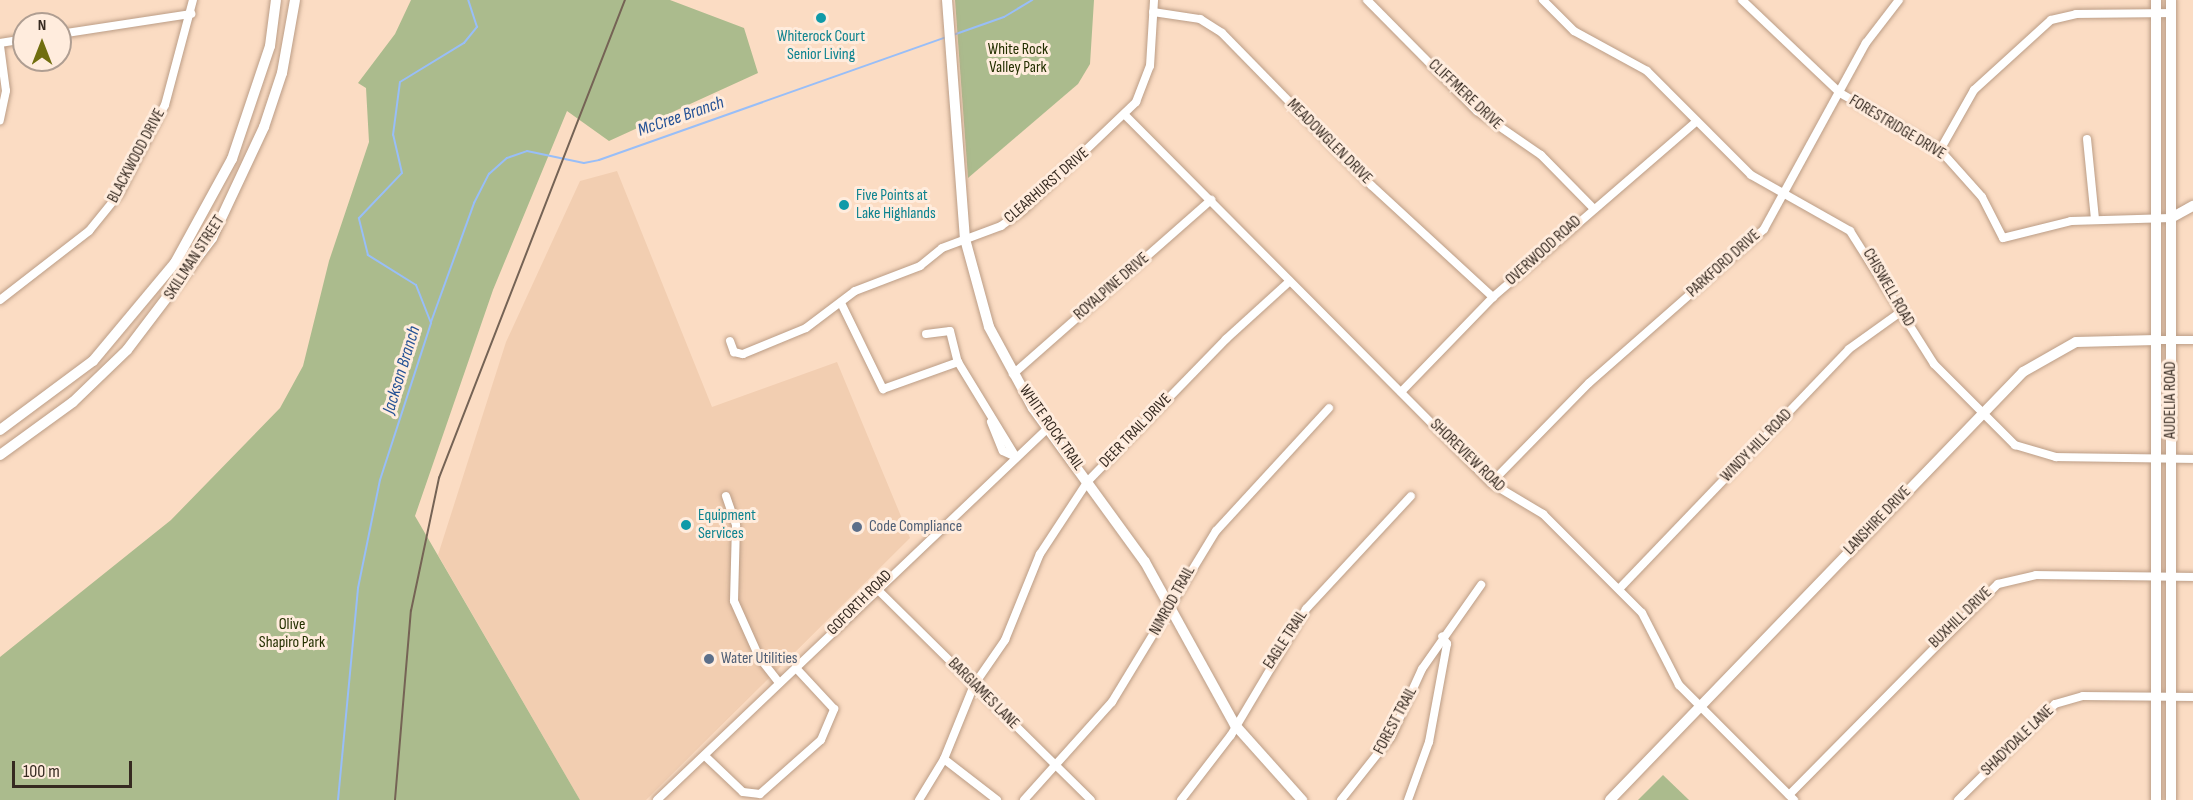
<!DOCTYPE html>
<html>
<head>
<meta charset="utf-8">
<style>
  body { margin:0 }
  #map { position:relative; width:2193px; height:800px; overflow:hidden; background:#fbdcc3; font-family:"Sofia Sans Condensed",sans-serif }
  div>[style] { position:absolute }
  .built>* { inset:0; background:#f2ceb1 }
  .green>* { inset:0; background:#abbb8d }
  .stream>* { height:2px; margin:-1px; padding:0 1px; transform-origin:1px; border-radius:1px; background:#98bef8 }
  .roads { filter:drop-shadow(0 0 2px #bb9d86) drop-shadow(0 0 2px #bb9d86) }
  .street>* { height:8px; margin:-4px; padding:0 4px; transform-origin:4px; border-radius:4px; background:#fff }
  .secondary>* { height:10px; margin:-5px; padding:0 5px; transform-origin:5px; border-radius:5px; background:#fff }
  .tram>* { height:1.5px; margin:-0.75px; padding:0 0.75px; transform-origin:0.75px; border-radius:0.75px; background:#756355 }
  .dots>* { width:16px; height:16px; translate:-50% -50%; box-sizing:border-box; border:3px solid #ffecdd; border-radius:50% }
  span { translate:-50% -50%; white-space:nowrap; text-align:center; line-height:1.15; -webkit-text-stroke:6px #ffecdd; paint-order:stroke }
  .culture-label { font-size:16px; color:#0d838f }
  .left { translate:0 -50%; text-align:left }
  .park-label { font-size:16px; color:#243000 }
  .street-label { font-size:16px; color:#362a21 }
  .service-label { font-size:16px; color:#4e5e75 }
  .water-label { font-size:18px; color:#245195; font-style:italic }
  .north { position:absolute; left:12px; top:12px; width:60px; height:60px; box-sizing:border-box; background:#ffecdd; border:2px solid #af9e92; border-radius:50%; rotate:0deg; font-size:16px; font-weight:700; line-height:24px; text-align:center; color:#362a21 }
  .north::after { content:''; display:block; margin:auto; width:21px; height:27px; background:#706e0e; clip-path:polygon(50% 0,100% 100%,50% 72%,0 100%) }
  .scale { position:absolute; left:12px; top:761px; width:120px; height:27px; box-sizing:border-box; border:3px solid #362a21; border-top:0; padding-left:8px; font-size:18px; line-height:21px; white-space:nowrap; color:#362a21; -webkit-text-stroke:4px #ffecdd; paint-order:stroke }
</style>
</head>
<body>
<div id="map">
  <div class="built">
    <div style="clip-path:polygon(617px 171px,712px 407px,837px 362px,910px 538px,646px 800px,580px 800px,438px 555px,506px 342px,580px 181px)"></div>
  </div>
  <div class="green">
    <div style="clip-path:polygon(411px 0,670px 0,744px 28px,758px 73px,609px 141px,567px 111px,493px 290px,415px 516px,580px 800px,0 800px,0 657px,171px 520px,280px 408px,303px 366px,329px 261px,369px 142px,366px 88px,358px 83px,395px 34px)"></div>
    <div style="clip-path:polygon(955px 0,1094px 0,1090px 64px,1078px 84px,968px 178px)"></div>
    <div style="clip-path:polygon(1663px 775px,1689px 800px,1638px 800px)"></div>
  </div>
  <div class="stream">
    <div style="left:953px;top:35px;width:54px;rotate:-19.4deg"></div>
    <div style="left:1004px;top:17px;width:33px;rotate:-31deg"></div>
    <div style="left:431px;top:322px;width:127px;rotate:-70.1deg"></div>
    <div style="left:474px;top:203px;width:33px;rotate:-63deg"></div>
    <div style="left:489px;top:174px;width:24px;rotate:-42deg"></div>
    <div style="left:507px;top:158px;width:21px;rotate:-19deg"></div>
    <div style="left:527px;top:151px;width:58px;rotate:11.9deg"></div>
    <div style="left:584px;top:163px;width:15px;rotate:-11deg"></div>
    <div style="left:599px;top:160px;width:369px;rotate:-19.5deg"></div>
    <div style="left:338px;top:800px;width:213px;rotate:-84.6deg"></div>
    <div style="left:358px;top:588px;width:110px;rotate:-78.5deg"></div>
    <div style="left:380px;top:480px;width:165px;rotate:-72deg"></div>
    <div style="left:431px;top:323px;width:41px;rotate:-111.5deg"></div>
    <div style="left:416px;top:285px;width:57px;rotate:-148deg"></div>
    <div style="left:368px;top:255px;width:38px;rotate:-104deg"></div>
    <div style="left:359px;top:218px;width:62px;rotate:-46.3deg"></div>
    <div style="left:402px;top:173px;width:39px;rotate:-103deg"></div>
    <div style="left:393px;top:135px;width:53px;rotate:-82.5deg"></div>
    <div style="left:400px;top:82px;width:75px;rotate:-31.4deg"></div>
    <div style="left:464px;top:43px;width:21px;rotate:-51deg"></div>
    <div style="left:477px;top:27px;width:28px;rotate:-108deg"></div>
  </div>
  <div class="roads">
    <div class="street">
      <div style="left:1367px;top:0;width:156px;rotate:45.3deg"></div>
      <div style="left:1477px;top:111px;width:78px;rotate:34.5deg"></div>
      <div style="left:1541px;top:155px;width:74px;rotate:45.5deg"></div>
      <div style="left:1543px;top:0;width:44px;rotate:45deg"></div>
      <div style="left:1574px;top:31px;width:83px;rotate:28.7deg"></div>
      <div style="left:1647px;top:71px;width:147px;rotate:45deg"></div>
      <div style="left:1751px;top:175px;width:114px;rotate:29.5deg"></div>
      <div style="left:1850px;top:231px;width:157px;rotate:57.7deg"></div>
      <div style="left:1934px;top:364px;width:115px;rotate:45deg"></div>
      <div style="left:2015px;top:445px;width:43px;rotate:16.3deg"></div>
      <div style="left:2056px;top:457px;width:137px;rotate:0.8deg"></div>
      <div style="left:1742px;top:0;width:135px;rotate:43.5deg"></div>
      <div style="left:1840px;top:93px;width:115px;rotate:29.7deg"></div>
      <div style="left:1940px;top:150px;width:63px;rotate:48.2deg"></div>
      <div style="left:1982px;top:197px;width:46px;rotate:62.9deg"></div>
      <div style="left:2003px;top:238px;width:70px;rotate:-14deg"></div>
      <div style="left:2071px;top:221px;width:100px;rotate:-1.7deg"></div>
      <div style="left:1153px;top:12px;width:48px;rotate:8.5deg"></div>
      <div style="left:1200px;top:19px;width:26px;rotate:32deg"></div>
      <div style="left:1222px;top:33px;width:213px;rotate:45.6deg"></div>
      <div style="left:1371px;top:185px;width:166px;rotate:42.6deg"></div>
      <div style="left:60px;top:34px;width:133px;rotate:-8.7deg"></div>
      <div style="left:0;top:43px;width:24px;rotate:-9deg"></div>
      <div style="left:0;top:46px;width:45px;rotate:82.4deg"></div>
      <div style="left:6px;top:91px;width:30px;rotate:102deg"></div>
      <div style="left:1126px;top:116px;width:518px;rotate:45.16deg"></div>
      <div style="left:1491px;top:483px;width:61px;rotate:30.8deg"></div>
      <div style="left:1543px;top:514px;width:140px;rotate:45deg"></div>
      <div style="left:1642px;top:613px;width:81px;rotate:62.8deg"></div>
      <div style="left:1679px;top:685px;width:163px;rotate:45deg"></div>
      <div style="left:2087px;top:139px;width:80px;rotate:84.3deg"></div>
      <div style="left:1940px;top:150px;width:69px;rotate:-60.5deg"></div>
      <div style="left:1974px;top:90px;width:104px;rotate:-42.3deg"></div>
      <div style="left:2051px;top:20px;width:26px;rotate:-13deg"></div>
      <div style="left:2076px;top:14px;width:96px;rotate:-0.6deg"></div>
      <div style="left:0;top:300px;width:113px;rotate:-37.8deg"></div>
      <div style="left:89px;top:231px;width:48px;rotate:-51deg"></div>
      <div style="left:119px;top:194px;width:100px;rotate:-62.7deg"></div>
      <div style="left:165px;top:105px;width:109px;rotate:-75.1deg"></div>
      <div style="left:841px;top:303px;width:96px;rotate:64deg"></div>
      <div style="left:883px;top:389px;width:80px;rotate:-19.8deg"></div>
      <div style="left:958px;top:362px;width:111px;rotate:58.6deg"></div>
      <div style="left:926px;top:334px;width:24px;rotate:-7deg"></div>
      <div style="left:950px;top:331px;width:32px;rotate:76deg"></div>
      <div style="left:2156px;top:340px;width:37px"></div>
      <div style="left:730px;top:341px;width:12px;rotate:70deg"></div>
      <div style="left:734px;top:352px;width:9px;rotate:13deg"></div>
      <div style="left:743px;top:354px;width:68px;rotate:-22.4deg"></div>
      <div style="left:806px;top:328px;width:61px;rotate:-37.1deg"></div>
      <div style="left:855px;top:291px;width:70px;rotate:-21deg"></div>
      <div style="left:920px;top:266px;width:28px;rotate:-39deg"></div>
      <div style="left:942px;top:248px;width:63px;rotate:-20.4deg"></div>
      <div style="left:1001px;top:226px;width:26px;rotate:-36deg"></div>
      <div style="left:1022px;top:211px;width:158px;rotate:-43.7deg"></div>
      <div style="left:1136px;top:102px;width:39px;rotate:-69deg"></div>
      <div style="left:1150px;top:66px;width:66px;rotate:-86.5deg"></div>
      <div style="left:1013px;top:374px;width:264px;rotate:-41.3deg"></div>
      <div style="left:1401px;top:392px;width:132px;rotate:-45.9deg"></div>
      <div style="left:1493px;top:297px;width:269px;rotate:-40.8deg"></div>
      <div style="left:991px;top:422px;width:31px;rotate:68deg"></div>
      <div style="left:1003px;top:451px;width:14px;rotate:25deg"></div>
      <div style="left:1491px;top:483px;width:140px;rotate:-45.6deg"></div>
      <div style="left:1589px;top:383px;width:233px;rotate:-41.3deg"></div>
      <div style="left:1764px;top:229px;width:212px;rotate:-61.3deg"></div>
      <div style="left:1866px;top:43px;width:54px;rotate:-52.5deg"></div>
      <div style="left:726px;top:496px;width:31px;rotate:71deg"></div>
      <div style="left:736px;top:525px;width:76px;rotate:91.5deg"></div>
      <div style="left:734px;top:601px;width:61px;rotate:65.9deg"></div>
      <div style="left:759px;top:657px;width:33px;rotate:52deg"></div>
      <div style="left:875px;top:587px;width:303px;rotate:44.6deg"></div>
      <div style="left:1619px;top:589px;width:332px;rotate:-46.2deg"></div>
      <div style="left:1849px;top:349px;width:65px;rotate:-35.6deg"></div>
      <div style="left:705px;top:756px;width:52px;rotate:43.5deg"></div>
      <div style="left:743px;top:792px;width:17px;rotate:7deg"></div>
      <div style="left:760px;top:794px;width:81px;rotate:-41.5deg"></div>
      <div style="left:821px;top:740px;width:34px;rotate:-67deg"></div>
      <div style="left:834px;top:709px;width:56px;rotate:-132.8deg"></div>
      <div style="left:944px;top:759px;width:67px;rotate:37.7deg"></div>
      <div style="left:1789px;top:795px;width:297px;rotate:-45.3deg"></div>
      <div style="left:1998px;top:584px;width:39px;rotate:-13deg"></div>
      <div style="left:2036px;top:575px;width:157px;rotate:0.7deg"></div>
      <div style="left:657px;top:800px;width:538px;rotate:-43.57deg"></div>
      <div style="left:919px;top:800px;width:48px;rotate:-58.6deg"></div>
      <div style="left:944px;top:759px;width:80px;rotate:-67.9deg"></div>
      <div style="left:974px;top:685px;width:55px;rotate:-55.4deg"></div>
      <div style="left:1005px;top:640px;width:93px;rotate:-67.9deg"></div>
      <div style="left:1040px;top:554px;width:87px;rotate:-56.7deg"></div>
      <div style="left:1088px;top:481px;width:198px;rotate:-45.8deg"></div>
      <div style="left:1226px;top:339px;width:86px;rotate:-42.2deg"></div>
      <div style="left:1024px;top:800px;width:132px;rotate:-48.1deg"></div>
      <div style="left:1112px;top:702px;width:200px;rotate:-58.7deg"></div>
      <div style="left:1216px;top:531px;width:167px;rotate:-47.4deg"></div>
      <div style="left:1181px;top:800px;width:82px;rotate:-52.4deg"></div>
      <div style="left:1231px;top:735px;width:147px;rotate:-59.2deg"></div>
      <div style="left:1306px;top:609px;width:154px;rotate:-47.1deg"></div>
      <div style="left:1341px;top:800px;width:80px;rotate:-51.6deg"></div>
      <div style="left:1391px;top:737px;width:75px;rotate:-65.5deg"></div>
      <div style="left:1422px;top:669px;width:103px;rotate:-54.9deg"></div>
      <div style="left:1408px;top:800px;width:62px;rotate:-70.1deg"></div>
      <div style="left:1429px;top:742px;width:100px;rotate:-79.6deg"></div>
      <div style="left:1447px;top:644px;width:9px;rotate:-122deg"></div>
      <div style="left:1958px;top:800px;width:136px;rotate:-44.7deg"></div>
      <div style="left:2055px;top:704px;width:29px;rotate:-16deg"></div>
      <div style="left:2083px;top:696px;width:110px;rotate:0.5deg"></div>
    </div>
    <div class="secondary">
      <div style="left:947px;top:0;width:240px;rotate:85.7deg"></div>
      <div style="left:965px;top:239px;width:91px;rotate:74.7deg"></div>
      <div style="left:989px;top:327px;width:92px;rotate:61.5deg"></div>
      <div style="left:1033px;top:408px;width:190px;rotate:54deg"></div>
      <div style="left:1145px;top:562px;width:186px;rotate:61.1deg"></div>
      <div style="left:1235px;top:725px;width:101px;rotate:48.2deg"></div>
      <div style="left:2171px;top:218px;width:25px;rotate:-29deg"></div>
      <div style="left:0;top:430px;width:116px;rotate:-36.6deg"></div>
      <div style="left:93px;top:361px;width:128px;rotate:-50.1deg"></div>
      <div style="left:175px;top:263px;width:119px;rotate:-61.3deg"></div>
      <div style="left:232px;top:159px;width:119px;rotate:-71.4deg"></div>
      <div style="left:270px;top:46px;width:46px;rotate:-82.6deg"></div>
      <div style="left:0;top:455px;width:90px;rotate:-36deg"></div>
      <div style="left:73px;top:402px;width:75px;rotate:-43.9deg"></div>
      <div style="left:127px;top:350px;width:141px;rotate:-52.8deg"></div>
      <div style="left:212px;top:238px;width:123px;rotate:-64.9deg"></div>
      <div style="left:264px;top:127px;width:57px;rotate:-71.6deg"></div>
      <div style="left:282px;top:73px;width:74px;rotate:-79.9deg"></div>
      <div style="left:1610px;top:800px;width:595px;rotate:-46.02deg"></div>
      <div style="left:2023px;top:372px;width:61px;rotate:-29.5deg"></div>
      <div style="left:2076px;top:342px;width:80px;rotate:-1.4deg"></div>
      <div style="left:2156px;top:800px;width:800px;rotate:-90deg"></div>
      <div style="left:2171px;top:800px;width:800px;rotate:-90deg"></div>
    </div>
  </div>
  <div class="tram">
    <div style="left:395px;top:800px;width:190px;rotate:-85.2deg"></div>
    <div style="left:411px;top:611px;width:136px;rotate:-78.1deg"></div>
    <div style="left:439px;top:478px;width:513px;rotate:-68.74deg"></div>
  </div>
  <div class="dots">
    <div style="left:821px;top:18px;background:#0f9aa8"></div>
    <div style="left:844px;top:205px;background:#0f9aa8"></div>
    <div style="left:686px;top:525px;background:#0f9aa8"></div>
    <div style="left:857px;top:527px;background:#5c6f8a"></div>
    <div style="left:709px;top:659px;background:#5c6f8a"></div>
  </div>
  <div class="culture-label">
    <span style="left:821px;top:46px">Whiterock Court<br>Senior Living</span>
    <span class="left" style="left:856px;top:205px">Five Points at<br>Lake Highlands</span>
    <span class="left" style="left:698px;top:525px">Equipment<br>Services</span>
  </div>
  <div class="park-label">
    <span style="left:1018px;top:59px">White Rock<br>Valley Park</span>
    <span style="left:292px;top:634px">Olive<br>Shapiro Park</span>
  </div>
  <div class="street-label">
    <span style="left:1465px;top:95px;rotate:43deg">CLIFFMERE DRIVE</span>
    <span style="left:1897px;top:128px;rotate:31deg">FORESTRIDGE DRIVE</span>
    <span style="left:1329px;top:142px;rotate:45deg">MEADOWGLEN DRIVE</span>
    <span style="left:137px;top:156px;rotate:-62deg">BLACKWOOD DRIVE</span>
    <span style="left:1047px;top:186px;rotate:-41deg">CLEARHURST DRIVE</span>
    <span style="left:1544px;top:251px;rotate:-42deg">OVERWOOD ROAD</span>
    <span style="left:195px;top:258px;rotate:-57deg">SKILLMAN STREET</span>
    <span style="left:1724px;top:264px;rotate:-42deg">PARKFORD DRIVE</span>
    <span style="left:1112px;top:287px;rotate:-41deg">ROYALPINE DRIVE</span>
    <span style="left:1888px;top:288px;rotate:60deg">CHISWELL ROAD</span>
    <span style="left:2171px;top:400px;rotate:-90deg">AUDELIA ROAD</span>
    <span style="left:1051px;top:428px;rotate:55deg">WHITE ROCK TRAIL</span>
    <span style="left:1136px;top:431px;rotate:-46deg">DEER TRAIL DRIVE</span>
    <span style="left:1757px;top:446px;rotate:-46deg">WINDY HILL ROAD</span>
    <span style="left:1467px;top:456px;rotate:44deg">SHOREVIEW ROAD</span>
    <span style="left:1878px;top:521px;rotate:-46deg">LANSHIRE DRIVE</span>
    <span style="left:1173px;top:601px;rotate:-61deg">NIMROD TRAIL</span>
    <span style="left:860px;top:603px;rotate:-45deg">GOFORTH ROAD</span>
    <span style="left:1961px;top:618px;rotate:-44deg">BUXHILL DRIVE</span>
    <span style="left:1286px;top:640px;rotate:-57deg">EAGLE TRAIL</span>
    <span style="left:983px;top:694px;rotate:45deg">BARGIAMES LANE</span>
    <span style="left:1396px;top:721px;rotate:-62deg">FOREST TRAIL</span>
    <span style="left:2018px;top:741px;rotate:-44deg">SHADYDALE LANE</span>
  </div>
  <div class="service-label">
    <span class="left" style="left:869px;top:527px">Code Compliance</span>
    <span class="left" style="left:721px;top:659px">Water Utilities</span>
  </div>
  <div class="water-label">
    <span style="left:681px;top:117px;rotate:-19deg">McCree Branch</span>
    <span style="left:402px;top:370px;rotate:-73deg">Jackson Branch</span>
  </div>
  <div class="north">N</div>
  <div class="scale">100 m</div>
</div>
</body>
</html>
